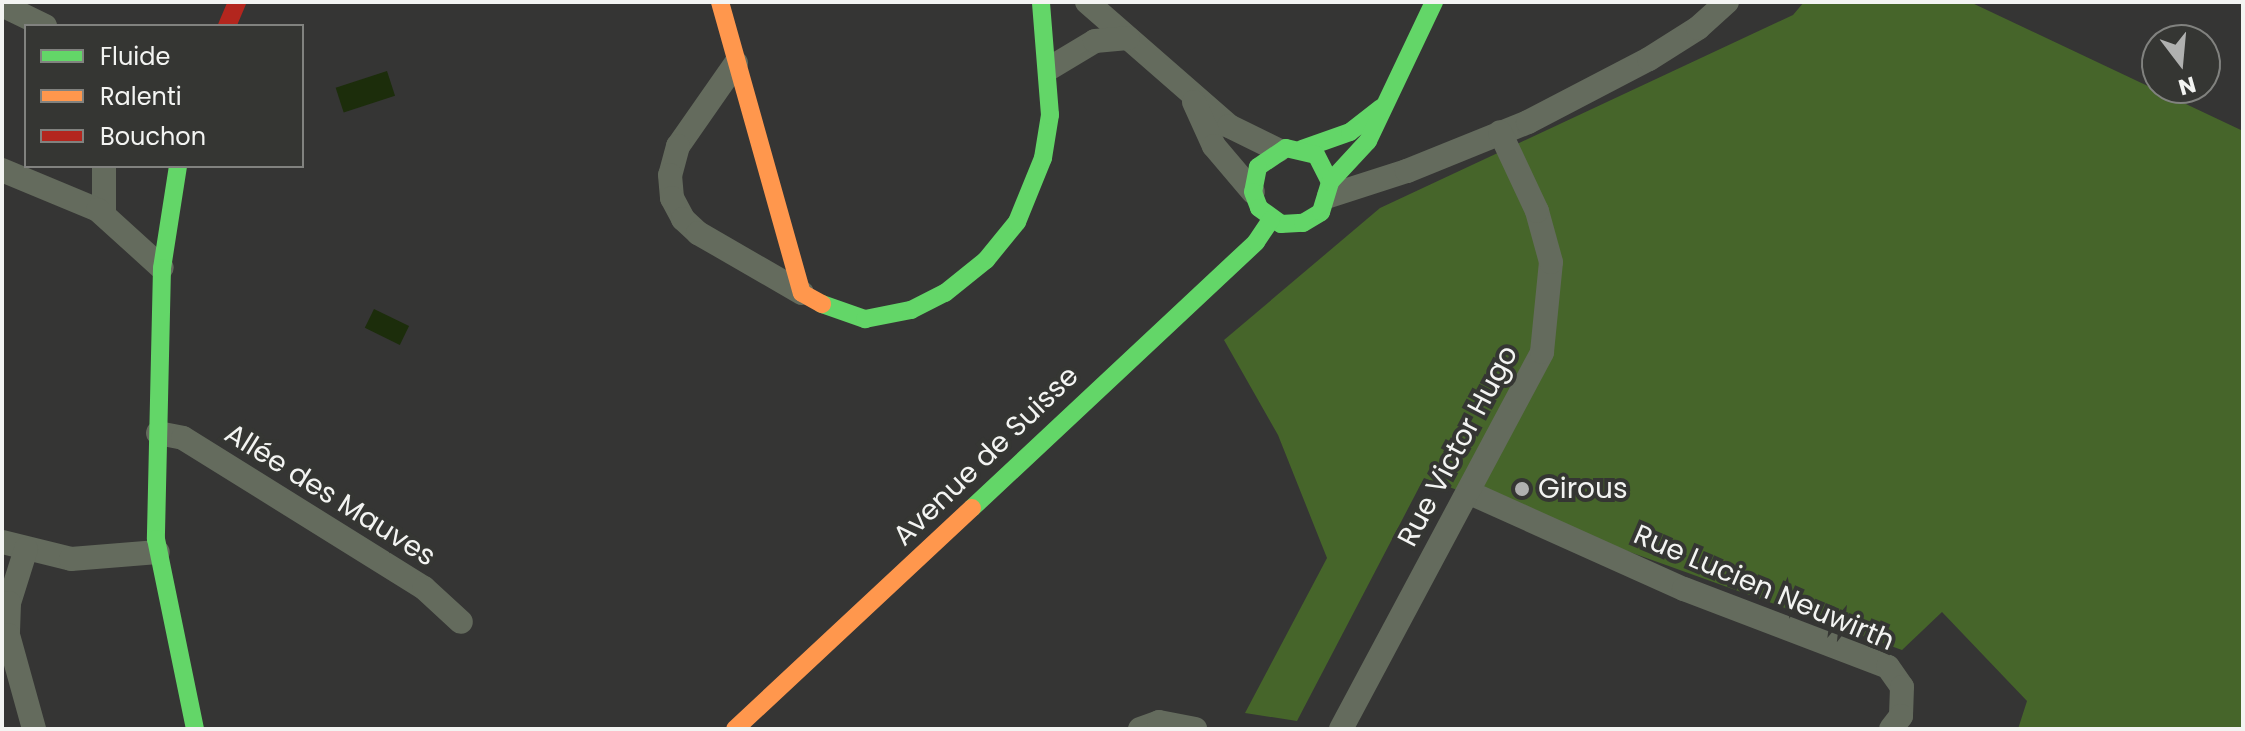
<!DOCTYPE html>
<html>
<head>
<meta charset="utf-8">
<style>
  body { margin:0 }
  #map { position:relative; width:2245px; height:731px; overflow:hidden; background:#353534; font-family:Poppins,sans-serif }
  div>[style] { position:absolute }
  .green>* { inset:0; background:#46652a }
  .water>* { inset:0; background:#1c2d0b; transform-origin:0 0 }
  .street>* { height:24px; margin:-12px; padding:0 12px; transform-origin:12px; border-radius:12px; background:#646b5d }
  .fast>* { height:18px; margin:-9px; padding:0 9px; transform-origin:9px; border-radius:9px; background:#63d668 }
  .slow>* { height:18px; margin:-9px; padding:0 9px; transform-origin:9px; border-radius:9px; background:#ff974d }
  .jam>* { height:18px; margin:-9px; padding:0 9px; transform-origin:9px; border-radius:9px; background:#b3261e }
  .dots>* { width:22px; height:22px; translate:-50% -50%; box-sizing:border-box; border:4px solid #353633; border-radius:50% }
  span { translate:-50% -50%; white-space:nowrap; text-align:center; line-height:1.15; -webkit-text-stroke:8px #353633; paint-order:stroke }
  .street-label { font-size:28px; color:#f3f4f2 }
  .poi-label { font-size:28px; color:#f3f4f2 }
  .left { translate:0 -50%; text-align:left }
  .frame { position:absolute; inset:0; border:4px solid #f3f4f2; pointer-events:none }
  .legend { position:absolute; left:24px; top:24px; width:280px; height:144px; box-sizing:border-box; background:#353633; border:2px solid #81827f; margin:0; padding:10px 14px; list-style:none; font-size:24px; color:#f3f4f2 }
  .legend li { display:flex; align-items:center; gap:16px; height:40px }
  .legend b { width:40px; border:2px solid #81827f }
  .north { position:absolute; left:2141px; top:24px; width:80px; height:80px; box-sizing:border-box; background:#353633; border:2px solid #81827f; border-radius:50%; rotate:164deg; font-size:22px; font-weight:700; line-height:32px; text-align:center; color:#f3f4f2 }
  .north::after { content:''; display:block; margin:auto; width:28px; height:36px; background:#b0b1b0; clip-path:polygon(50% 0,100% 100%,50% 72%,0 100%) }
</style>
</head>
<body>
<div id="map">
  <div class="green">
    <div style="clip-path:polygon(1804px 2px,1970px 2px,2243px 131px,2243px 729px,2018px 729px,2027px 701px,1942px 612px,1902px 650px,1424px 478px,1297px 721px,1245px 713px,1327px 558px,1278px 435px,1224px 340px,1380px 208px,1793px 15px)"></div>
  </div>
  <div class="water">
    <div style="left:387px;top:71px;width:26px;height:54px;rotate:72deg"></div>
    <div style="left:374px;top:309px;width:39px;height:21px;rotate:26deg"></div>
  </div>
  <div class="street">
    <div style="left:1087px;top:2px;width:189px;rotate:41.1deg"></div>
    <div style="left:1229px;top:126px;width:55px;rotate:26.1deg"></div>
    <div style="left:2px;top:5px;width:48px;rotate:26deg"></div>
    <div style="left:736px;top:63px;width:101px;rotate:124.9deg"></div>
    <div style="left:678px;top:146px;width:30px;rotate:105deg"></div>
    <div style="left:670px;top:175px;width:23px;rotate:85deg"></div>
    <div style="left:672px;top:198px;width:24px;rotate:62deg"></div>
    <div style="left:683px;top:219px;width:21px;rotate:43deg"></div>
    <div style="left:698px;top:233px;width:120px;rotate:30deg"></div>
    <div style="left:1050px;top:68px;width:52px;rotate:-31deg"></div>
    <div style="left:1095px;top:41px;width:33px;rotate:-5deg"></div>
    <div style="left:1194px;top:102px;width:48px;rotate:65.6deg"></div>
    <div style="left:1214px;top:146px;width:60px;rotate:49.7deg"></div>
    <div style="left:104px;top:166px;width:48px;rotate:90deg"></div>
    <div style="left:2px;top:170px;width:104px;rotate:22.6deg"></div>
    <div style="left:98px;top:210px;width:86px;rotate:42.2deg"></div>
    <div style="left:1329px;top:196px;width:82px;rotate:-17.8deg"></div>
    <div style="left:1407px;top:171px;width:131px;rotate:-22deg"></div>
    <div style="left:1528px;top:122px;width:136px;rotate:-27.5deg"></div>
    <div style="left:1649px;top:59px;width:58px;rotate:-32.3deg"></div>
    <div style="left:1698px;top:28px;width:39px;rotate:-42deg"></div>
    <div style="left:158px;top:433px;width:25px;rotate:11deg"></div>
    <div style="left:183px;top:438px;width:284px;rotate:31.9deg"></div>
    <div style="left:424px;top:588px;width:50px;rotate:42.6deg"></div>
    <div style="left:1470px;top:493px;width:235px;rotate:24.2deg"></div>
    <div style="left:1684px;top:589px;width:218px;rotate:20.9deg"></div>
    <div style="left:1888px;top:667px;width:24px;rotate:55deg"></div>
    <div style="left:1902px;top:687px;width:29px;rotate:92deg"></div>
    <div style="left:1901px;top:716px;width:16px;rotate:128deg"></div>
    <div style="left:2px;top:542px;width:71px;rotate:13.8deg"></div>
    <div style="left:71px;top:559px;width:87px;rotate:-4.6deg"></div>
    <div style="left:26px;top:549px;width:57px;rotate:107.5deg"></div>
    <div style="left:9px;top:603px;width:32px;rotate:92deg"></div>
    <div style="left:8px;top:635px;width:98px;rotate:74.5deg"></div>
    <div style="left:1140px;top:729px;width:20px;rotate:-20deg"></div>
    <div style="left:1159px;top:722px;width:37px;rotate:11deg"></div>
    <div style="left:1341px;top:729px;width:427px;rotate:-61.9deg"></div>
    <div style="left:1542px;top:352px;width:90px;rotate:-84.3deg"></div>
    <div style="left:1551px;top:262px;width:53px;rotate:-105.4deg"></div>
    <div style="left:1537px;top:211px;width:87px;rotate:-115.1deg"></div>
  </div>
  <div class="fast">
    <div style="left:1302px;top:149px;width:51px;rotate:-19.5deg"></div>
    <div style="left:1350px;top:132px;width:39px;rotate:-38deg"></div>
    <div style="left:178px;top:166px;width:103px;rotate:98.9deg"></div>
    <div style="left:162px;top:268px;width:271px;rotate:91.3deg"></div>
    <div style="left:156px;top:539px;width:194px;rotate:78.4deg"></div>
    <div style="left:1330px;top:182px;width:30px;rotate:-117deg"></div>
    <div style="left:1316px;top:155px;width:31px;rotate:-167deg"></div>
    <div style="left:1286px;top:148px;width:34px;rotate:146deg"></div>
    <div style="left:1258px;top:167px;width:25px;rotate:101deg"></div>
    <div style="left:1253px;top:192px;width:17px;rotate:69deg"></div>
    <div style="left:1259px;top:208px;width:27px;rotate:36deg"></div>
    <div style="left:1281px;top:224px;width:22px;rotate:-3deg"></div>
    <div style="left:1303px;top:223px;width:21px;rotate:-31deg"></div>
    <div style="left:1321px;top:212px;width:31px;rotate:-73deg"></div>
    <div style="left:1330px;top:182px;width:56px;rotate:-47.2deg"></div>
    <div style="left:1368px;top:141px;width:154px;rotate:-64.6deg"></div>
    <div style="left:822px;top:304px;width:46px;rotate:19.2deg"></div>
    <div style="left:865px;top:319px;width:47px;rotate:-11.1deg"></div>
    <div style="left:911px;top:310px;width:38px;rotate:-27deg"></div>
    <div style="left:945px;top:293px;width:53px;rotate:-38.8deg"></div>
    <div style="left:986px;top:260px;width:49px;rotate:-50.8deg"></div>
    <div style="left:1017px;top:222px;width:69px;rotate:-67.9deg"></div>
    <div style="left:1043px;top:158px;width:44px;rotate:-80.8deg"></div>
    <div style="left:1050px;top:115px;width:113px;rotate:-94.6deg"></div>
    <div style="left:972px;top:508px;width:389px;rotate:-43.1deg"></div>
    <div style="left:1256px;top:242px;width:27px;rotate:-56deg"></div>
  </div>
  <div class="slow">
    <div style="left:720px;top:2px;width:302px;rotate:74.3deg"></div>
    <div style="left:802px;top:293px;width:23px;rotate:29deg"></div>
    <div style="left:735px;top:729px;width:324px;rotate:-43deg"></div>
  </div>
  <div class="jam">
    <div style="left:227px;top:26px;width:26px;rotate:-67deg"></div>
  </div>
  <div class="dots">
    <div style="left:1522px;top:489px;background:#b0b1b0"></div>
  </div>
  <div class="street-label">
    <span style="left:1458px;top:446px;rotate:-62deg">Rue Victor Hugo</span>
    <span style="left:986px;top:456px;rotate:-44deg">Avenue de Suisse</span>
    <span style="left:330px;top:495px;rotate:32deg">Allée des Mauves</span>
    <span style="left:1764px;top:588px;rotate:23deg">Rue Lucien Neuwirth</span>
  </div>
  <div class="poi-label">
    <span class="left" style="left:1538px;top:489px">Girous</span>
  </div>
  <div class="frame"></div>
  <ul class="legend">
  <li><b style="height:10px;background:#63d668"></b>Fluide</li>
  <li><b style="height:10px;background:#ff974d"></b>Ralenti</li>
  <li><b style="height:10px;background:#b3261e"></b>Bouchon</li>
  </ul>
  <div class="north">N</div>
</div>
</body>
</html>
